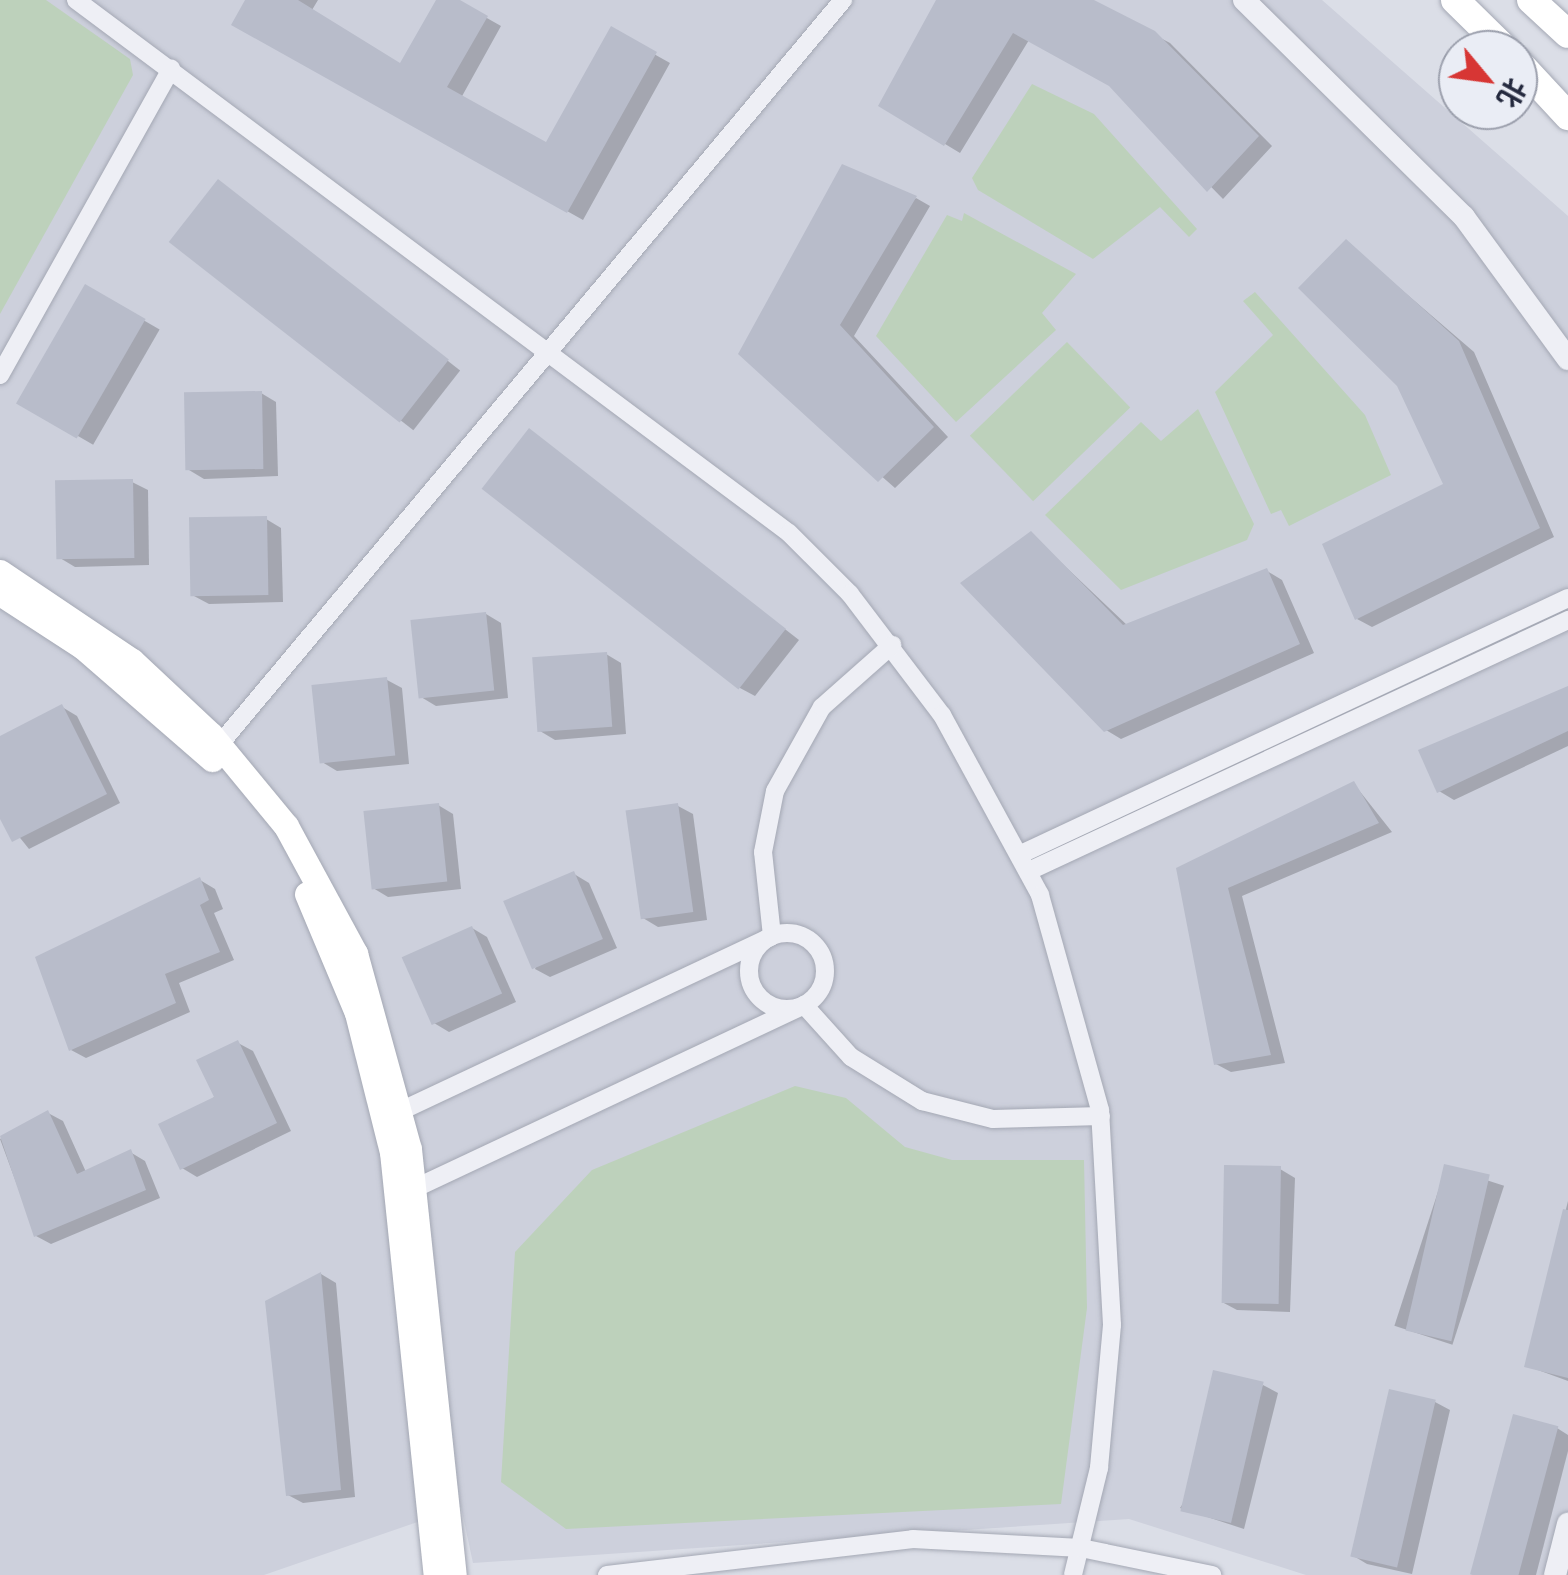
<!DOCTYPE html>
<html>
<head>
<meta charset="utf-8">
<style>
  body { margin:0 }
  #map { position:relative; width:1568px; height:1575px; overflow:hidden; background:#dbdee7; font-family:"Noto Sans","Noto Sans SC",sans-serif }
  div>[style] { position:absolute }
  .built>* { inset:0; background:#cdd0dc }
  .green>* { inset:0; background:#bdd1bb; transform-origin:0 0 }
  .shadow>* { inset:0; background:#0003; transform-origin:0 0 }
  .building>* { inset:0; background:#b8bcca; transform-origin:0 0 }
  .roads { filter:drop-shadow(0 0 2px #a4a8b4) drop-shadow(0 0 2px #a4a8b4) }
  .minor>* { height:18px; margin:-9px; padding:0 9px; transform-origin:9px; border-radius:9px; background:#eeeff5 }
  .minor>.ring { margin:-9px; padding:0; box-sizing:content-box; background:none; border:18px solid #eeeff5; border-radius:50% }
  .tertiary>* { height:22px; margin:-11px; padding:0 11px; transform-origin:11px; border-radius:11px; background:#eeeff5 }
  .secondary>* { height:25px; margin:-12.5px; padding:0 12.5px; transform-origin:12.5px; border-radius:12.5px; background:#fff }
  .primary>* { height:28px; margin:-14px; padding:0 14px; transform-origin:14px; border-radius:14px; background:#fff }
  span { translate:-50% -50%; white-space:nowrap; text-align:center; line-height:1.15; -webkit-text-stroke:9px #eaedf5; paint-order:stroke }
  .north { position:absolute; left:1438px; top:30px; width:100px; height:100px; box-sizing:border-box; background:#eaedf5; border:2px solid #9b9fac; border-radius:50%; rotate:119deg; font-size:28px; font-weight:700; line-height:40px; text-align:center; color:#24293e }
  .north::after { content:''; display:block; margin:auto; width:35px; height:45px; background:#d73634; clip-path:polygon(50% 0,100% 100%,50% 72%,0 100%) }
</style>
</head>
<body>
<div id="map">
  <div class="built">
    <div style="clip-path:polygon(0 0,1322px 0,1568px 216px,1568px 1575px,1306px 1575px,1129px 1519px,473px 1563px,461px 1507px,264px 1575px,0 1575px)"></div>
  </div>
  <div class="green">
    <div style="clip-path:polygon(0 0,46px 0,130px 59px,133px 75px,0 314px)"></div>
    <div style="clip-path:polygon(1032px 84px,1094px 114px,1197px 229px,1189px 237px,1160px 207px,1093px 259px,978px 190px,972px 178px)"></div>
    <div style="clip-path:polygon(964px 213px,1076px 274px,1042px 313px,1056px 330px,956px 422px,876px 336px,947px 215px,962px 221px)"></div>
    <div style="clip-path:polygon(1255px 292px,1365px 415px,1391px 475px,1289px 526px,1281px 510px,1271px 514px,1215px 392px,1273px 335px,1243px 301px)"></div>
    <div style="left:1067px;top:342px;width:91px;height:135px;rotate:46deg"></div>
    <div style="clip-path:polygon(1198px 409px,1254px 524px,1247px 540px,1121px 590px,1045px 515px,1141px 422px,1161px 441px)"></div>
    <div style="clip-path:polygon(795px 1086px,846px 1098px,905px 1147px,952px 1160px,1084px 1160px,1087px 1308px,1061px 1504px,566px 1529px,501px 1482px,515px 1252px,592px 1170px)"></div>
  </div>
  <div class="shadow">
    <div style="clip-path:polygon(248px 0,318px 0,309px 15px,401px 66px,438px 0,455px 0,501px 26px,461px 98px,546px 146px,611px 30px,670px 63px,583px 220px,234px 24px)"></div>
    <div style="clip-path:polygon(939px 0,1088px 0,1170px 43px,1272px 146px,1223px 199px,1111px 85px,1029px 40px,960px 153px,882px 106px)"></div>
    <div style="left:219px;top:182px;width:306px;height:76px;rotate:38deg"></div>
    <div style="clip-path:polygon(916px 198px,930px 206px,854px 336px,948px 437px,895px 488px,741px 353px)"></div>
    <div style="clip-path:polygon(1346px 242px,1474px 352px,1554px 537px,1372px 627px,1357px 619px,1447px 485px)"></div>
    <div style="left:86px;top:287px;width:85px;height:133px;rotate:30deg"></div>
    <div style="clip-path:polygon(261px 393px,276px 402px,278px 476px,204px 479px,189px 470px)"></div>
    <div style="clip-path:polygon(530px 431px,799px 640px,755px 696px,740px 688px)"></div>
    <div style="clip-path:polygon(132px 482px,148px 490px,149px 565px,75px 567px,60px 558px)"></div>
    <div style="clip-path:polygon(266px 519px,281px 528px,283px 602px,209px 604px,194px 596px)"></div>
    <div style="clip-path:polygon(1031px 534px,1128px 626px,1267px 571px,1282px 580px,1314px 653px,1121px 739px,1106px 730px)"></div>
    <div style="clip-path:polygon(486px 614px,501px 623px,508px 698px,436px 706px,421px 697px)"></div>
    <div style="clip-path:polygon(606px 654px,621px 663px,626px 734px,555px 740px,540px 731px)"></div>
    <div style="clip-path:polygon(387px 680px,402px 688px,409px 764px,337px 771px,322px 762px)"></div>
    <div style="clip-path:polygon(1568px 689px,1568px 746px,1454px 800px,1439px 791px)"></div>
    <div style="clip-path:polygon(62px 707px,77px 716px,120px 803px,29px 849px,0 813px,0 738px)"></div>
    <div style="clip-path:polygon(1354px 784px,1392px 832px,1242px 896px,1285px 1063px,1231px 1072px,1216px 1064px,1179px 870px)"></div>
    <div style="clip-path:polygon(438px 805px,453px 814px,461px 889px,388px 897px,373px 888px)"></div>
    <div style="clip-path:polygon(678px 806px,693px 814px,707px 920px,658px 927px,643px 918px)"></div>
    <div style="clip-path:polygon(574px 874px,589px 883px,617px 948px,550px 977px,535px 969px)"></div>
    <div style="clip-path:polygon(200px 880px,215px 889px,223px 909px,214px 913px,234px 960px,179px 983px,190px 1012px,86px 1058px,71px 1050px)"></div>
    <div style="clip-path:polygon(472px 928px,487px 937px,516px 1002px,449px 1032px,434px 1023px)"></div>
    <div style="clip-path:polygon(238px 1043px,253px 1051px,291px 1131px,197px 1177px,182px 1168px)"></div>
    <div style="clip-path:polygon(48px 1113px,63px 1121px,86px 1172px,130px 1152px,145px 1161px,160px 1198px,51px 1244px,36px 1236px,0 1139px)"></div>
    <div style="left:1446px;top:1167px;width:61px;height:167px;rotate:18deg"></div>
    <div style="clip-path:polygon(1280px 1169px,1295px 1178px,1290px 1312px,1237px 1310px,1222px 1302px)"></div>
    <div style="clip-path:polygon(1568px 1201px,1568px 1381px,1527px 1366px)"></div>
    <div style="clip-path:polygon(321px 1274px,336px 1283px,355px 1497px,303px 1503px,288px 1495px)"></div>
    <div style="clip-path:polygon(1263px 1385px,1278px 1393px,1244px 1529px,1180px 1508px)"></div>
    <div style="clip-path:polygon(1435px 1402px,1450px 1410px,1412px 1574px,1367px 1564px,1352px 1555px)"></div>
    <div style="clip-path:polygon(1557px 1428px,1568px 1435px,1568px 1451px,1536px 1575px,1474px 1575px)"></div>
  </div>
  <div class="building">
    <div style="clip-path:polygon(245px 0,298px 0,400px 63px,436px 0,460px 0,488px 16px,447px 87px,546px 142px,611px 26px,657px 52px,567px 213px,231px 25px)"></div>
    <div style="clip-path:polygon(936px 0,1094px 0,1155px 31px,1259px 136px,1207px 192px,1109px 86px,1013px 33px,944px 146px,878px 106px)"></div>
    <div style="clip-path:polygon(842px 164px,917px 196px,840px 325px,934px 427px,878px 482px,738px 354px)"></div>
    <div style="left:218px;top:179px;width:293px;height:80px;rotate:38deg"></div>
    <div style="clip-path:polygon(1346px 239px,1459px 341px,1540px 528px,1355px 620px,1322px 544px,1443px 484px,1397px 386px,1298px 288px)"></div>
    <div style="left:85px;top:284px;width:70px;height:138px;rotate:30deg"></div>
    <div style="left:262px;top:391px;width:78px;height:78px;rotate:89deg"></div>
    <div style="left:529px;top:428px;width:326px;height:77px;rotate:38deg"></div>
    <div style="left:133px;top:479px;width:79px;height:78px;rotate:89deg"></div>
    <div style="left:267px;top:516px;width:79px;height:78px;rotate:89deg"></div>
    <div style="clip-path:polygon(1031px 531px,1123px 625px,1267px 568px,1300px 644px,1104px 732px,960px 583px)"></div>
    <div style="left:486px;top:612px;width:79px;height:76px;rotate:84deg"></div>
    <div style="left:607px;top:652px;width:75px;height:75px;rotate:86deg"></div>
    <div style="left:387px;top:677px;width:79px;height:76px;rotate:84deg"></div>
    <div style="clip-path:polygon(1568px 686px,1568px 731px,1437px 793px,1418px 750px)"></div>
    <div style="clip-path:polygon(62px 704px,107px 794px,12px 842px,0 819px,0 736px)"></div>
    <div style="clip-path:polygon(1354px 781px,1379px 823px,1228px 888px,1271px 1055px,1214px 1065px,1176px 868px)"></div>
    <div style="left:439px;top:803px;width:79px;height:76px;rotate:84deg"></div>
    <div style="left:678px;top:803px;width:110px;height:53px;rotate:82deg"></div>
    <div style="left:574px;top:871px;width:74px;height:77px;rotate:67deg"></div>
    <div style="clip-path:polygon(200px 877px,209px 900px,200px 905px,220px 952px,165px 974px,176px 1003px,69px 1051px,35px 957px)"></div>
    <div style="left:472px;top:926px;width:74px;height:77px;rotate:66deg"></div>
    <div style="clip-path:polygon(238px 1040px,277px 1123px,180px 1170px,158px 1124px,214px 1097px,196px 1060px)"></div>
    <div style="clip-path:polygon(48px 1110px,77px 1174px,131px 1149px,146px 1190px,34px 1237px,0 1136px)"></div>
    <div style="left:1444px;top:1164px;width:47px;height:171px;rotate:13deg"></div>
    <div style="left:1224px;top:1165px;width:57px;height:138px;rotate:1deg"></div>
    <div style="clip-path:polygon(1563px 1209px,1568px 1210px,1568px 1378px,1524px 1367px)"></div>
    <div style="clip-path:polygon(321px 1272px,341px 1490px,286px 1496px,265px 1301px)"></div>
    <div style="left:1213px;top:1370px;width:52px;height:145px;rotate:13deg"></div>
    <div style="left:1389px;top:1389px;width:48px;height:172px;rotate:13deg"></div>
    <div style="left:1513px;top:1414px;width:47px;height:166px;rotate:15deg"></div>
  </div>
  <div class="roads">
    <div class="minor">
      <div style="left:76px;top:0;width:890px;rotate:36.78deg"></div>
      <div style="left:789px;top:533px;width:86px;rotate:45deg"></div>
      <div style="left:850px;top:594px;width:152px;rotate:52.8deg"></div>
      <div style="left:942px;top:715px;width:205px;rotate:61.4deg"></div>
      <div style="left:1040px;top:895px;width:223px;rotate:74.4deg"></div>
      <div style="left:1100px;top:1110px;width:215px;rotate:86.8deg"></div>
      <div style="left:1112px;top:1325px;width:144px;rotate:95.2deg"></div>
      <div style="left:1099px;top:1468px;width:110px;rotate:103.7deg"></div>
      <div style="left:0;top:375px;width:351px;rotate:-60.8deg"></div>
      <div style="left:214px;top:751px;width:980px;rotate:-50.05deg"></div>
      <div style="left:1021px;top:854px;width:604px;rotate:-25.08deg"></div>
      <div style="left:1029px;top:871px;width:595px;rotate:-24.97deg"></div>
      <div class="ring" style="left:749px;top:933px;width:58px;height:58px"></div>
      <div style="left:390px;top:1116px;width:422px;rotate:-25.2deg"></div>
      <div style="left:772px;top:936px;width:84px;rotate:-96.1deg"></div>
      <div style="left:763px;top:852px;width:62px;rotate:-78.9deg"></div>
      <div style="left:775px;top:791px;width:96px;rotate:-60.8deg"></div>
      <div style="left:822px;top:707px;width:94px;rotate:-41.5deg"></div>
      <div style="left:407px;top:1192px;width:439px;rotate:-25.2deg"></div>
      <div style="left:804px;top:1005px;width:70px;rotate:47.9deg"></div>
      <div style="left:851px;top:1057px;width:84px;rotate:31.8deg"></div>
      <div style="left:922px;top:1101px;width:73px;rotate:14.2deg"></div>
      <div style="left:993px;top:1119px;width:108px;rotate:-1.6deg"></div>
      <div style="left:607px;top:1575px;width:308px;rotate:-6.7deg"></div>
      <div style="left:913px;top:1539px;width:168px;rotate:3.1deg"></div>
      <div style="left:1081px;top:1548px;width:134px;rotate:11.6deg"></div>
    </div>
    <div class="tertiary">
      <div style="left:1244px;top:0;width:309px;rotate:44.6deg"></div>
      <div style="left:1464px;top:217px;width:176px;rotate:53.8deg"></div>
      <div style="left:1555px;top:1575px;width:53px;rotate:-75.7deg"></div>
    </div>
    <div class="secondary">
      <div style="left:0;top:572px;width:159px;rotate:34deg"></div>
      <div style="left:132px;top:661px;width:108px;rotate:43.1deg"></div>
      <div style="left:211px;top:735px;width:118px;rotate:50.5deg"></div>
      <div style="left:286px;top:826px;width:145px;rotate:61.5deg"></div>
      <div style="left:355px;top:953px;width:203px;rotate:74.6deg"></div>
      <div style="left:409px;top:1149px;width:428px;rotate:84deg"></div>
      <div style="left:0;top:593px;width:99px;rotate:33deg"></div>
      <div style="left:83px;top:647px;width:171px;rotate:41deg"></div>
      <div style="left:307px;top:894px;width:129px;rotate:67.2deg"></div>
      <div style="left:357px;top:1013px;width:143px;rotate:75.9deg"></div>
      <div style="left:392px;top:1152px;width:425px;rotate:84.1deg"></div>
    </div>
    <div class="primary">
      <div style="left:1455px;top:0;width:71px;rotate:44.4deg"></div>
      <div style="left:1531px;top:0;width:50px;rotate:42.6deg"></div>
      <div style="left:1518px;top:62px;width:74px;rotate:47.2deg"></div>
    </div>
  </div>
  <div class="north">北</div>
</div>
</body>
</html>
